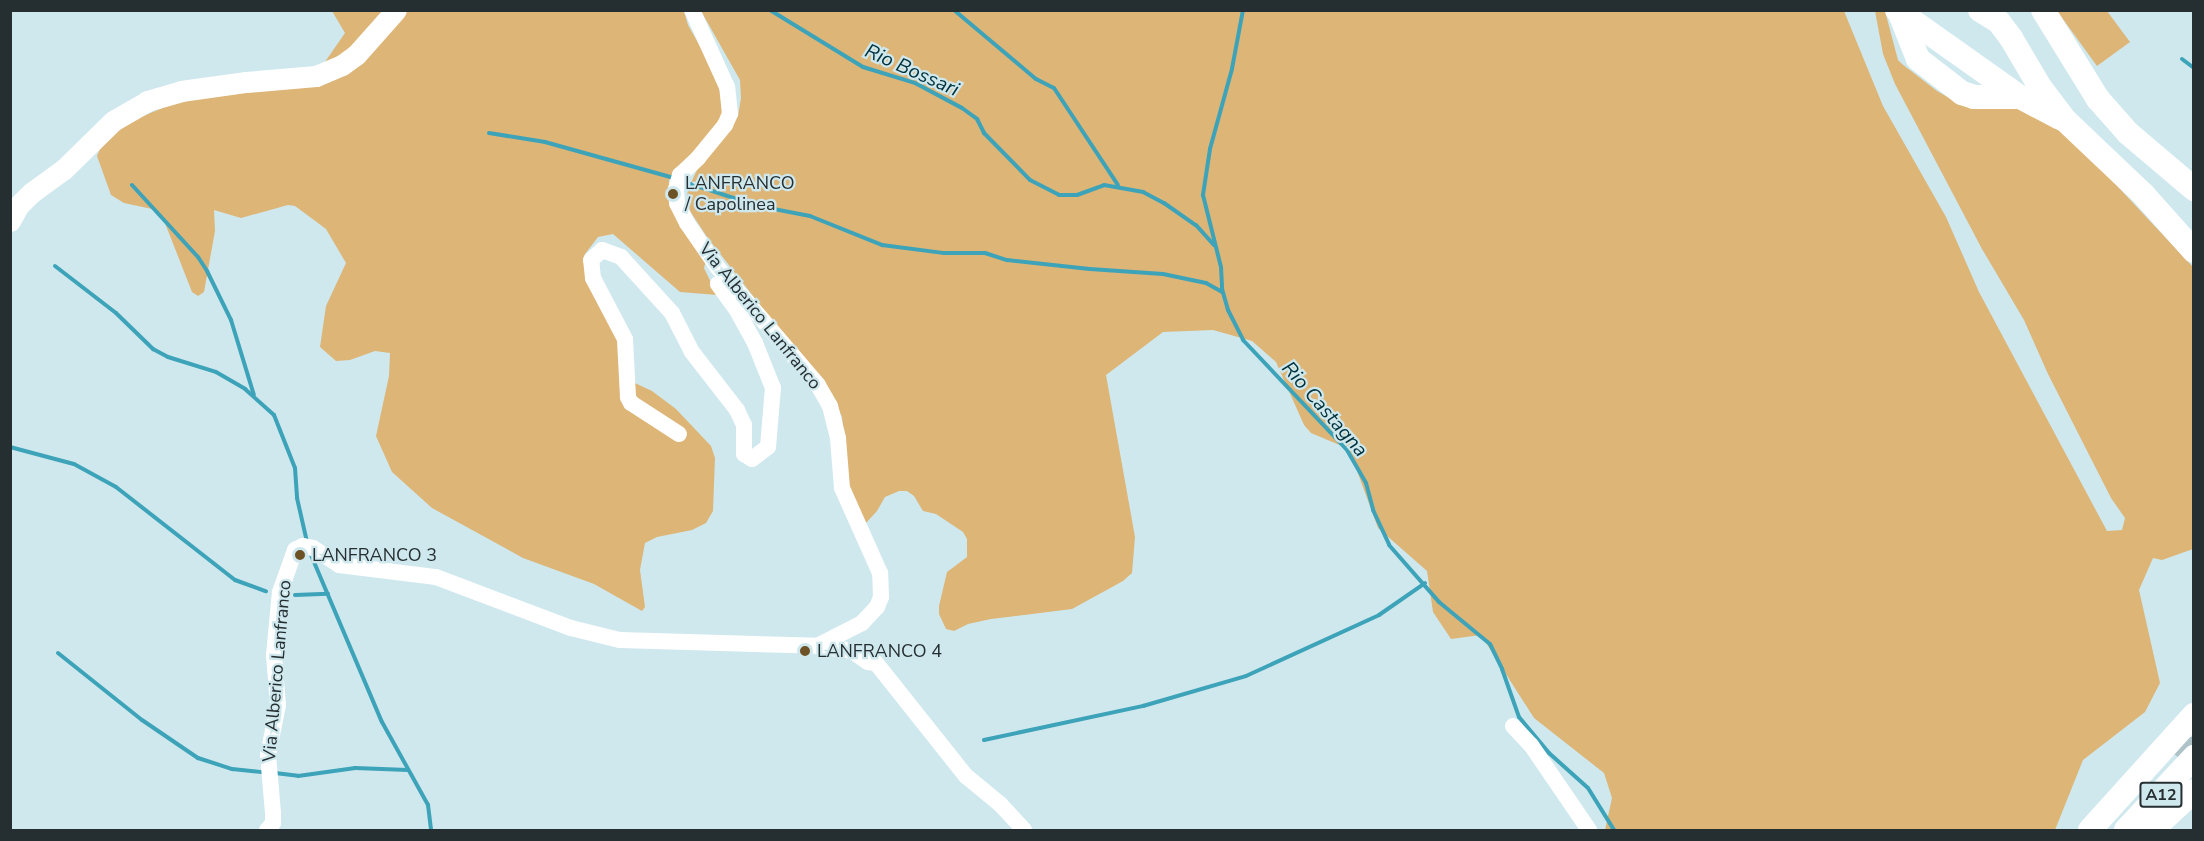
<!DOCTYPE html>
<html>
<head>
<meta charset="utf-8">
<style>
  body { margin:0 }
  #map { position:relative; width:2204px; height:841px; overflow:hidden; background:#cfe8ee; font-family:"Nunito Sans",sans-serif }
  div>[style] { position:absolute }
  .green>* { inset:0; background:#ddb577 }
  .stream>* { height:4px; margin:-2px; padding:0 2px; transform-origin:2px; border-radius:2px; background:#3da3b9 }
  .highway-tunnel>* { height:24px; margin-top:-12px; transform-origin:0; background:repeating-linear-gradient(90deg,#adc3c8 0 24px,transparent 0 36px) }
  .minor>* { height:16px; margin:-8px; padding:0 8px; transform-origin:8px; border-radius:8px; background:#fff }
  .major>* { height:21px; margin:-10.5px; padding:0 10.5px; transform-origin:10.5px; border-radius:10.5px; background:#fff }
  .highway>* { height:24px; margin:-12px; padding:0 12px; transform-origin:12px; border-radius:12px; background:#fff }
  .dots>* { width:16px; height:16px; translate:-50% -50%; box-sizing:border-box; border:3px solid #cfe8ee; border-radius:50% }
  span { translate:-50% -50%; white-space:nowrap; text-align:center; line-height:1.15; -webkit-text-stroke:4.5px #cfe8ee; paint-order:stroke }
  .shield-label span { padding:2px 4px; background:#cfe8ee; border:2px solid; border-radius:4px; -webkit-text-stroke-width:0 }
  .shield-label { font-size:16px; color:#252e30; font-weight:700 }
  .poi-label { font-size:18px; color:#252e30 }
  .left { translate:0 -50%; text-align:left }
  .street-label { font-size:18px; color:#252e30 }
  .water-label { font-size:20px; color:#01323c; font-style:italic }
  .frame { position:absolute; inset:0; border:12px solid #252e30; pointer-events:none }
</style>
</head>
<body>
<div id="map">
  <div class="green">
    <div style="clip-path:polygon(332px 11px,684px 11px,688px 25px,719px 80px,725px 103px,722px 122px,669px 180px,669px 199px,707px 257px,704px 268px,717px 295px,680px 292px,613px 234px,598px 237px,585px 254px,587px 276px,618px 324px,620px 376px,652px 391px,676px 409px,711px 446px,715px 458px,713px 511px,706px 523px,692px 530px,657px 537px,645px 543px,640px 570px,645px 607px,642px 611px,594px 584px,523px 558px,432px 508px,392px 472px,376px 436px,389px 376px,390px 353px,375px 351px,350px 360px,336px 361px,320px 347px,326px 306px,346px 263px,326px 229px,295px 206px,288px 205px,241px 218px,214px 210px,215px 231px,204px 292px,198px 296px,192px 292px,163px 218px,152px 209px,124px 203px,111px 195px,97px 156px,104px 140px,129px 122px,184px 99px,320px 69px,345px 33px)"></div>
    <div style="clip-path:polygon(701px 11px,1844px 11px,1883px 106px,1946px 217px,1979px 292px,2107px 531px,2122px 530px,2125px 518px,2111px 498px,2048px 374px,2024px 320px,1982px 249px,1895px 84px,1883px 54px,1875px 11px,1885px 11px,1898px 60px,1902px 64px,1937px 91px,1963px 106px,2022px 106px,2060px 131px,2105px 173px,2193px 267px,2193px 549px,2162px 560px,2153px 558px,2139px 590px,2160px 683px,2145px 712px,2083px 760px,2055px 830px,1605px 830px,1612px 798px,1604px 773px,1534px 718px,1481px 635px,1451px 639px,1433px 612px,1427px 571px,1378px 528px,1349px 449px,1311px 433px,1304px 425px,1276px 362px,1252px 341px,1213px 330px,1163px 332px,1106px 375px,1135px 537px,1132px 573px,1123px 581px,1072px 609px,991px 619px,968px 624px,954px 631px,946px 629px,939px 614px,939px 606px,947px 572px,967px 557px,967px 539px,963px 532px,936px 514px,923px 511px,914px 496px,907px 491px,899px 491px,885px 497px,877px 511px,865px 524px,849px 488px,842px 417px,835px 401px,707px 237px,690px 211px,687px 195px,689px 187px,697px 170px,738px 116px,741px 98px,740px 80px)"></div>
    <div style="clip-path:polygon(2057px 11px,2107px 11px,2130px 42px,2097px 66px)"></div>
  </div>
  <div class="stream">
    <div style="left:770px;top:10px;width:109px;rotate:31.5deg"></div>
    <div style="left:863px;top:67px;width:54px;rotate:17.1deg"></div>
    <div style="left:915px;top:83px;width:53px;rotate:28deg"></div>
    <div style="left:962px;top:108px;width:19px;rotate:36deg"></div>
    <div style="left:977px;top:119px;width:16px;rotate:63deg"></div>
    <div style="left:984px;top:133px;width:66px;rotate:45.6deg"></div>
    <div style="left:1030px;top:180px;width:33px;rotate:27deg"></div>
    <div style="left:1059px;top:195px;width:18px"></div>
    <div style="left:1077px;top:195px;width:29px;rotate:-20deg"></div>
    <div style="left:1104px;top:185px;width:40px;rotate:10deg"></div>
    <div style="left:1143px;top:192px;width:24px;rotate:28deg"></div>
    <div style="left:1164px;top:203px;width:39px;rotate:35deg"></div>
    <div style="left:1196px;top:225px;width:27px;rotate:48deg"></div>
    <div style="left:954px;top:10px;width:107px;rotate:40.1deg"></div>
    <div style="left:1036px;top:79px;width:20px;rotate:27deg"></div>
    <div style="left:1054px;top:88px;width:116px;rotate:56.6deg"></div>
    <div style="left:1243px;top:10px;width:60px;rotate:100.6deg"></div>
    <div style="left:1232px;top:69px;width:83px;rotate:105.4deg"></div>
    <div style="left:1210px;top:149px;width:47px;rotate:98.7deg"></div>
    <div style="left:1203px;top:195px;width:74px;rotate:76deg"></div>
    <div style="left:1221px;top:267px;width:22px;rotate:87deg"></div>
    <div style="left:1222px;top:289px;width:22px;rotate:74deg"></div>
    <div style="left:1228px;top:310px;width:34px;rotate:63deg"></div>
    <div style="left:1243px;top:340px;width:151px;rotate:46.6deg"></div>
    <div style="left:1347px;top:450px;width:38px;rotate:60deg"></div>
    <div style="left:1366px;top:483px;width:28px;rotate:75deg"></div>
    <div style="left:1373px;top:510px;width:38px;rotate:65deg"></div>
    <div style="left:1389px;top:545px;width:76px;rotate:48.7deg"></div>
    <div style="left:1439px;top:602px;width:66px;rotate:39.5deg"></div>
    <div style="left:1490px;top:644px;width:28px;rotate:64deg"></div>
    <div style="left:1502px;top:669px;width:51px;rotate:70.5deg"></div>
    <div style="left:1519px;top:717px;width:47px;rotate:50.2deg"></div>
    <div style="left:1549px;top:753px;width:52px;rotate:41.9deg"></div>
    <div style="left:1588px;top:788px;width:49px;rotate:58.2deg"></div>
    <div style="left:2182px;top:59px;width:15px;rotate:37deg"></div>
    <div style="left:489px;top:133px;width:57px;rotate:9.1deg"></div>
    <div style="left:545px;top:142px;width:134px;rotate:15.6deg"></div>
    <div style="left:691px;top:184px;width:71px;rotate:18.2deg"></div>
    <div style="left:758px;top:206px;width:53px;rotate:10.9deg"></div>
    <div style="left:810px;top:216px;width:78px;rotate:21.9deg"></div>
    <div style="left:882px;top:245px;width:63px;rotate:7.4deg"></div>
    <div style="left:944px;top:253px;width:41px"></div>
    <div style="left:985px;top:253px;width:23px;rotate:18deg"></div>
    <div style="left:1007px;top:260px;width:83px;rotate:6.2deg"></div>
    <div style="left:1090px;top:269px;width:73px;rotate:3.9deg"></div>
    <div style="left:1163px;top:274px;width:44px;rotate:11.8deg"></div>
    <div style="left:1206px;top:283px;width:18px;rotate:29deg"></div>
    <div style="left:132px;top:185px;width:98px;rotate:47.5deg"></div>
    <div style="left:198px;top:257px;width:17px;rotate:57deg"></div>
    <div style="left:207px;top:271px;width:55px;rotate:63.9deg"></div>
    <div style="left:231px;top:320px;width:78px;rotate:73deg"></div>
    <div style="left:55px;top:266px;width:77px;rotate:37.6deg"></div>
    <div style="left:116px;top:313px;width:52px;rotate:44.2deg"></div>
    <div style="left:153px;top:349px;width:17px;rotate:28deg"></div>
    <div style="left:168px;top:357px;width:50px;rotate:17.4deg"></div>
    <div style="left:216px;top:372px;width:34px;rotate:30deg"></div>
    <div style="left:245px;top:389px;width:39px;rotate:42deg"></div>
    <div style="left:274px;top:415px;width:57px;rotate:68.4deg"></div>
    <div style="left:295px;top:468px;width:30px;rotate:86deg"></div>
    <div style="left:297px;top:498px;width:45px;rotate:77.2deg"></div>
    <div style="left:10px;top:447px;width:66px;rotate:14.9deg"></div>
    <div style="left:74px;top:464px;width:48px;rotate:28.7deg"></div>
    <div style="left:116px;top:487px;width:151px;rotate:38deg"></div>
    <div style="left:235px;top:580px;width:33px;rotate:20deg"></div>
    <div style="left:311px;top:555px;width:181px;rotate:67deg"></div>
    <div style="left:382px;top:722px;width:95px;rotate:61deg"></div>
    <div style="left:428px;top:805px;width:25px;rotate:83deg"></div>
    <div style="left:295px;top:595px;width:33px;rotate:-2deg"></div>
    <div style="left:58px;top:653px;width:107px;rotate:38.6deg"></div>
    <div style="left:142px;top:720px;width:68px;rotate:34.2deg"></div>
    <div style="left:198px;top:758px;width:36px;rotate:18deg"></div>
    <div style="left:232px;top:769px;width:30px;rotate:6deg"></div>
    <div style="left:984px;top:740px;width:163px;rotate:-12.1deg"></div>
    <div style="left:1143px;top:706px;width:107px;rotate:-16.2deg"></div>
    <div style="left:1246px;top:676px;width:146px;rotate:-24.6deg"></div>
    <div style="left:1379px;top:615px;width:56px;rotate:-34.8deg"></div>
    <div style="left:275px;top:773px;width:23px;rotate:7deg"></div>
    <div style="left:298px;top:776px;width:58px;rotate:-8deg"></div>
    <div style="left:355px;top:768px;width:53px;rotate:2.2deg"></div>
  </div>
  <div class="highway-tunnel">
    <div style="left:2175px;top:755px;width:31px;rotate:-53deg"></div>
  </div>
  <div class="minor">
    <div style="left:679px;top:434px;width:57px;rotate:-147.1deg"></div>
    <div style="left:631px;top:403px;width:7px;rotate:-117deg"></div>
    <div style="left:628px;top:397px;width:58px;rotate:-93deg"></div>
    <div style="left:625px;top:339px;width:69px;rotate:-117.7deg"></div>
    <div style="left:593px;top:278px;width:18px;rotate:-96deg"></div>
    <div style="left:591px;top:260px;width:15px;rotate:-42deg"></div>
    <div style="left:602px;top:250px;width:20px;rotate:20deg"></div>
    <div style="left:621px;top:257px;width:76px;rotate:47.7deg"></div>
    <div style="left:672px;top:313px;width:44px;rotate:62.9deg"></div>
    <div style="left:692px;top:352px;width:73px;rotate:52.2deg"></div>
    <div style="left:737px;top:410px;width:17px;rotate:65deg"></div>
    <div style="left:744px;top:425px;width:29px;rotate:90deg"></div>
    <div style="left:744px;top:454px;width:9px;rotate:32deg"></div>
    <div style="left:752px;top:459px;width:20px;rotate:-37deg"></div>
    <div style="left:768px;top:447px;width:59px;rotate:-85.2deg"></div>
    <div style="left:773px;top:388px;width:48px;rotate:-111.8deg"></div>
    <div style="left:755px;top:343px;width:39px;rotate:-119deg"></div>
    <div style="left:736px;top:309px;width:31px;rotate:-126deg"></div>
    <div style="left:818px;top:646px;width:34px;rotate:8deg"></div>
    <div style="left:852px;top:651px;width:19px;rotate:35deg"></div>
    <div style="left:868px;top:662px;width:8px;rotate:7deg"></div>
    <div style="left:876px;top:663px;width:144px;rotate:51.5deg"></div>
    <div style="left:966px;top:776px;width:44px;rotate:39.5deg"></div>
    <div style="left:1000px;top:804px;width:35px;rotate:47deg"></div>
    <div style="left:1513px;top:726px;width:26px;rotate:47deg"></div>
    <div style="left:1531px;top:745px;width:103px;rotate:55.7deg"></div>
    <div style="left:267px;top:830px;width:9px;rotate:-49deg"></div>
    <div style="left:273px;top:823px;width:10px;rotate:-90deg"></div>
    <div style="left:273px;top:813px;width:58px;rotate:-94.9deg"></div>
    <div style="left:268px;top:755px;width:51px;rotate:-78.7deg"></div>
    <div style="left:278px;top:705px;width:50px;rotate:-94.6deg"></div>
    <div style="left:274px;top:655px;width:63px;rotate:-84.6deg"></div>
    <div style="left:280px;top:592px;width:45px;rotate:-70.3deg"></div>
    <div style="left:295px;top:550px;width:9px;rotate:-27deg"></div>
    <div style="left:303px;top:546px;width:10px;rotate:11deg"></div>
    <div style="left:313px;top:548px;width:31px;rotate:33deg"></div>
    <div style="left:339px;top:565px;width:98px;rotate:7.1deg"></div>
    <div style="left:436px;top:577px;width:144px;rotate:20.7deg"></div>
    <div style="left:571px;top:628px;width:50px;rotate:13.8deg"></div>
    <div style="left:620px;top:640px;width:197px;rotate:1.7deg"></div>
    <div style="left:817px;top:646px;width:51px;rotate:-27.1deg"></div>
    <div style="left:862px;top:623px;width:22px;rotate:-47deg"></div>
    <div style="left:877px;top:607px;width:11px;rotate:-68deg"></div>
    <div style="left:881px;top:597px;width:24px;rotate:-92deg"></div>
    <div style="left:880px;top:573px;width:93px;rotate:-114.1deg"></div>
    <div style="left:842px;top:488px;width:50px;rotate:-94.6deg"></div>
    <div style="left:838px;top:438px;width:33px;rotate:-104deg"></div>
    <div style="left:830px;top:406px;width:24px;rotate:-120deg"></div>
    <div style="left:818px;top:385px;width:154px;rotate:-130.5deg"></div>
    <div style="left:718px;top:268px;width:55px;rotate:-124.6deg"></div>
    <div style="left:687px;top:223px;width:22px;rotate:-117deg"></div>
    <div style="left:677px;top:203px;width:14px;rotate:-94deg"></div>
    <div style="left:676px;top:189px;width:15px;rotate:-74deg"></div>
    <div style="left:680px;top:175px;width:25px;rotate:-43deg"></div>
    <div style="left:698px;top:158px;width:43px;rotate:-50.7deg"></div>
    <div style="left:725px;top:125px;width:12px;rotate:-66deg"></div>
    <div style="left:730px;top:114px;width:27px;rotate:-96deg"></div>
    <div style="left:727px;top:87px;width:85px;rotate:-114.4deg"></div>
  </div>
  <div class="major">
    <div style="left:10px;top:221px;width:18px;rotate:-61deg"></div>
    <div style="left:19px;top:205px;width:17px;rotate:-45deg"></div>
    <div style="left:31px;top:193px;width:39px;rotate:-36deg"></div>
    <div style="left:63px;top:170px;width:70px;rotate:-44.4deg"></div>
    <div style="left:113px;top:121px;width:39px;rotate:-30deg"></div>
    <div style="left:147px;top:101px;width:35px;rotate:-16deg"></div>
    <div style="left:181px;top:91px;width:66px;rotate:-7.9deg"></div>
    <div style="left:246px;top:82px;width:70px;rotate:-4.9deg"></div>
    <div style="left:316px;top:76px;width:28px;rotate:-23deg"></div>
    <div style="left:342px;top:65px;width:17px;rotate:-36deg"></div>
    <div style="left:356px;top:55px;width:60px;rotate:-48.4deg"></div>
  </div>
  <div class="highway">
    <div style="left:1897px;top:10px;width:151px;rotate:35.3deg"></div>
    <div style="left:2020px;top:97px;width:45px;rotate:27.7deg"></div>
    <div style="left:1980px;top:10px;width:22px;rotate:32deg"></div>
    <div style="left:1999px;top:22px;width:20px;rotate:53deg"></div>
    <div style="left:2011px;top:38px;width:57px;rotate:59.4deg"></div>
    <div style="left:2040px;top:87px;width:41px;rotate:52.9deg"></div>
    <div style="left:2065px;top:120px;width:108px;rotate:43.5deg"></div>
    <div style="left:2143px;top:194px;width:76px;rotate:48.2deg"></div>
    <div style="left:2043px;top:10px;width:105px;rotate:58.3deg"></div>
    <div style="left:2098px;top:99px;width:45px;rotate:48.6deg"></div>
    <div style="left:2128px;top:133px;width:87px;rotate:40.3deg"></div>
    <div style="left:1900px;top:14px;width:48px;rotate:68.2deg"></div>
    <div style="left:1918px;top:59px;width:56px;rotate:37.7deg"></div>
    <div style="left:1962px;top:93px;width:13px;rotate:18deg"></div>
    <div style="left:1974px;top:97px;width:46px"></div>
    <div style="left:2090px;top:830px;width:155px;rotate:-47.9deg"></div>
    <div style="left:2126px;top:830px;width:100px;rotate:-47deg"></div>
    <div style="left:2152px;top:830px;width:57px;rotate:-42.9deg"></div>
  </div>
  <div class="dots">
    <div style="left:673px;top:194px;background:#6d5225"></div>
    <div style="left:300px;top:555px;background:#6d5225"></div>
    <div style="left:805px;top:651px;background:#6d5225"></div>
  </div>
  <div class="shield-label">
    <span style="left:2161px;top:795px">A12</span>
  </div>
  <div class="poi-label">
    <span class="left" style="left:685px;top:194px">LANFRANCO<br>/ Capolinea</span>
    <span class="left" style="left:312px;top:555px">LANFRANCO 3</span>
    <span class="left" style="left:817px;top:651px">LANFRANCO 4</span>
  </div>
  <div class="street-label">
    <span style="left:760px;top:316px;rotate:51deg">Via Alberico Lanfranco</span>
    <span style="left:277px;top:671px;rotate:-85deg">Via Alberico Lanfranco</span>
  </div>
  <div class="water-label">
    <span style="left:912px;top:70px;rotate:24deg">Rio Bossari</span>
    <span style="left:1325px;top:409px;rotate:49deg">Rio Castagna</span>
  </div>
  <div class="frame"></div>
</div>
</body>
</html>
